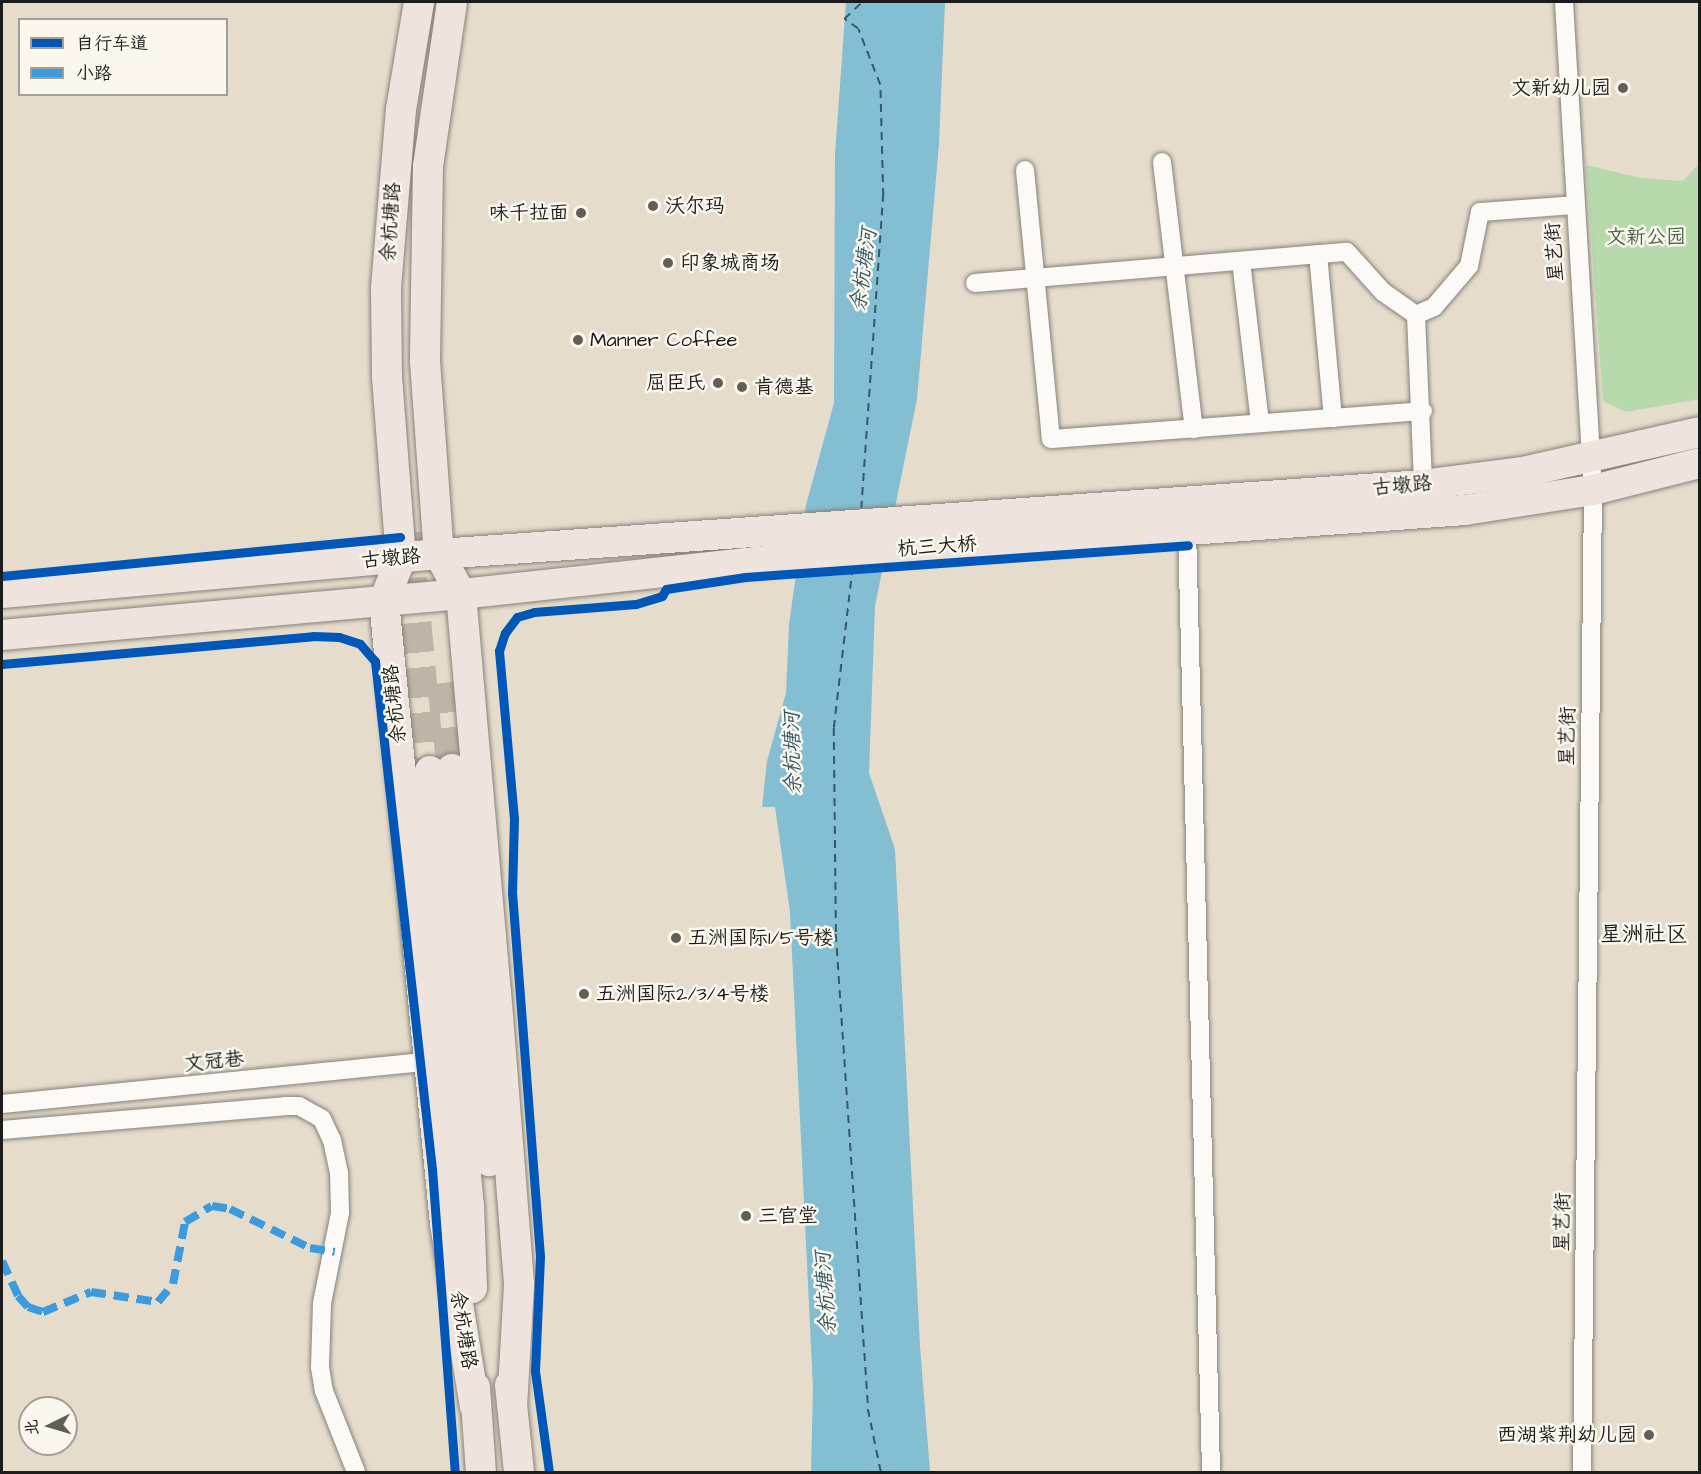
<!DOCTYPE html>
<html>
<head>
<meta charset="utf-8">
<style>
  body { margin:0 }
  #map { position:relative; width:1701px; height:1474px; overflow:hidden; background:#e5dccb; font-family:"Architects Daughter","LXGW WenKai TC",sans-serif }
  div>[style] { position:absolute }
  .green>* { inset:0; background:#b6daac }
  .water>* { inset:0; background:#83bed3 }
  .ferry>* { height:1.5px; margin-top:-0.75px; transform-origin:0; background:repeating-linear-gradient(90deg,#345866 0 8px,transparent 0 14px) }
  .primary-tunnel>* { height:30px; margin-top:-15px; transform-origin:0; background:repeating-linear-gradient(90deg,#bdb6a8 0 30px,transparent 0 45px) }
  .roads { filter:drop-shadow(0 0 2px #87827a) drop-shadow(0 0 2px #87827a) }
  .minor>* { height:18px; margin:-9px; padding:0 9px; transform-origin:9px; border-radius:9px; background:#fbfaf7 }
  .primary>* { height:30px; margin:-15px; padding:0 15px; transform-origin:15px; border-radius:15px; background:#eee4dd }
  .quiet>* { height:8px; margin-top:-4px; transform-origin:0; background:repeating-linear-gradient(90deg,#3c9bdf 0 15px,transparent 0 23px) }
  .cycleway>* { height:9px; margin:-4.5px; padding:0 4.5px; transform-origin:4.5px; border-radius:4.5px; background:#0057b8 }
  .dots>* { width:16px; height:16px; translate:-50% -50%; box-sizing:border-box; border:3px solid #fbf7ec; border-radius:50% }
  span { translate:-50% -50%; white-space:nowrap; text-align:center; line-height:1.15; -webkit-text-stroke:5px #fbf7ec; paint-order:stroke }
  .poi-label { font-size:20px; color:#1c1c1c }
  .right { translate:-100% -50%; text-align:right }
  .left { translate:0 -50%; text-align:left }
  .street-label { font-size:20px; color:#1c1c1c }
  .park-label { font-size:20px; color:#455e46 }
  .water-label { font-size:21px; color:#345866; font-style:italic }
  .quarter-label { font-size:22px; color:#1c1c1c }
  .frame { position:absolute; inset:0; border:3px solid #1c1c1c; pointer-events:none }
  .legend { position:absolute; left:18px; top:18px; width:210px; height:78px; box-sizing:border-box; background:#fbf7ec; border:2px solid #a29f99; margin:0; padding:8px 10px; list-style:none; font-size:18px; color:#1c1c1c }
  .legend li { display:flex; align-items:center; gap:12px; height:30px }
  .legend b { width:30px; border:2px solid #a29f99 }
  .north { position:absolute; left:18px; top:1396px; width:60px; height:60px; box-sizing:border-box; background:#fbf7ec; border:2px solid #a29f99; border-radius:50%; rotate:265deg; font-size:16px; font-weight:700; line-height:24px; text-align:center; color:#1c1c1c }
  .north::after { content:''; display:block; margin:auto; width:21px; height:27px; background:#625f59; clip-path:polygon(50% 0,100% 100%,50% 72%,0 100%) }
</style>
</head>
<body>
<div id="map">
  <div class="green">
    <div style="clip-path:polygon(1699px 164px,1699px 399px,1626px 412px,1603px 401px,1586px 165px,1641px 178px,1683px 181px)"></div>
  </div>
  <div class="water">
    <div style="clip-path:polygon(846px 2px,945px 2px,939px 144px,917px 399px,875px 606px,869px 773px,895px 849px,920px 1346px,930px 1472px,811px 1472px,813px 1388px,790px 912px,775px 807px,762px 807px,767px 761px,786px 693px,789px 624px,806px 505px,834px 403px,835px 154px)"></div>
  </div>
  <div class="ferry">
    <div style="left:861px;top:509px;width:314px;rotate:-86deg"></div>
    <div style="left:883px;top:196px;width:111px;rotate:-91.5deg"></div>
    <div style="left:880px;top:85px;width:60px;rotate:-111.4deg"></div>
    <div style="left:858px;top:29px;width:17px;rotate:-144deg"></div>
    <div style="left:844px;top:19px;width:25px;rotate:-43deg"></div>
    <div style="left:853px;top:567px;width:162px;rotate:96.7deg"></div>
    <div style="left:834px;top:728px;width:206px;rotate:89.4deg"></div>
    <div style="left:836px;top:934px;width:476px;rotate:86.1deg"></div>
    <div style="left:868px;top:1409px;width:64px;rotate:78.3deg"></div>
  </div>
  <div class="primary-tunnel">
    <div style="left:408px;top:533px;width:239px;rotate:84.7deg"></div>
    <div style="left:442px;top:683px;width:87px;rotate:83.4deg"></div>
  </div>
  <div class="roads">
    <div class="minor">
      <div style="left:1564px;top:2px;width:489px;rotate:86.6deg"></div>
      <div style="left:1593px;top:490px;width:982px;rotate:90.64deg"></div>
      <div style="left:1162px;top:162px;width:269px;rotate:83.2deg"></div>
      <div style="left:1025px;top:170px;width:270px;rotate:84.5deg"></div>
      <div style="left:1051px;top:439px;width:373px;rotate:-4.3deg"></div>
      <div style="left:1318px;top:254px;width:165px;rotate:84.8deg"></div>
      <div style="left:1241px;top:261px;width:163px;rotate:83.3deg"></div>
      <div style="left:975px;top:283px;width:373px;rotate:-4.8deg"></div>
      <div style="left:1347px;top:252px;width:54px;rotate:48deg"></div>
      <div style="left:1383px;top:292px;width:40px;rotate:34.9deg"></div>
      <div style="left:1416px;top:315px;width:170px;rotate:87.6deg"></div>
      <div style="left:1416px;top:315px;width:20px;rotate:-24deg"></div>
      <div style="left:1434px;top:307px;width:54px;rotate:-49.5deg"></div>
      <div style="left:1469px;top:266px;width:55px;rotate:-78.5deg"></div>
      <div style="left:1480px;top:212px;width:95px;rotate:-4.2deg"></div>
      <div style="left:1187px;top:529px;width:943px;rotate:88.54deg"></div>
      <div style="left:2px;top:1104px;width:431px;rotate:-5.7deg"></div>
      <div style="left:2px;top:1130px;width:284px;rotate:-4.8deg"></div>
      <div style="left:285px;top:1106px;width:14px"></div>
      <div style="left:299px;top:1106px;width:26px;rotate:29deg"></div>
      <div style="left:322px;top:1119px;width:23px;rotate:65deg"></div>
      <div style="left:332px;top:1140px;width:33px;rotate:78deg"></div>
      <div style="left:339px;top:1172px;width:41px;rotate:88.6deg"></div>
      <div style="left:340px;top:1213px;width:92px;rotate:101.3deg"></div>
      <div style="left:322px;top:1303px;width:64px;rotate:91.8deg"></div>
      <div style="left:320px;top:1367px;width:24px;rotate:81deg"></div>
      <div style="left:324px;top:1391px;width:87px;rotate:68.4deg"></div>
    </div>
    <div class="primary">
      <div style="left:419px;top:2px;width:109px;rotate:99.5deg"></div>
      <div style="left:401px;top:109px;width:180px;rotate:94.8deg"></div>
      <div style="left:386px;top:288px;width:89px;rotate:89.4deg"></div>
      <div style="left:387px;top:377px;width:182px;rotate:85.6deg"></div>
      <div style="left:401px;top:558px;width:46px;rotate:111.6deg"></div>
      <div style="left:384px;top:601px;width:626px;rotate:84.41deg"></div>
      <div style="left:445px;top:1224px;width:185px;rotate:80.7deg"></div>
      <div style="left:452px;top:2px;width:166px;rotate:98.3deg"></div>
      <div style="left:428px;top:166px;width:195px;rotate:90.9deg"></div>
      <div style="left:425px;top:361px;width:194px;rotate:85.9deg"></div>
      <div style="left:439px;top:554px;width:46px;rotate:61.2deg"></div>
      <div style="left:461px;top:594px;width:399px;rotate:85deg"></div>
      <div style="left:496px;top:991px;width:295px;rotate:85.5deg"></div>
      <div style="left:519px;top:1285px;width:120px;rotate:93.3deg"></div>
      <div style="left:2px;top:593px;width:439px;rotate:-5.1deg"></div>
      <div style="left:439px;top:554px;width:986px;rotate:-4.01deg"></div>
      <div style="left:1423px;top:485px;width:101px;rotate:-7.4deg"></div>
      <div style="left:1523px;top:472px;width:181px;rotate:-12.7deg"></div>
      <div style="left:2px;top:635px;width:461px;rotate:-5.1deg"></div>
      <div style="left:461px;top:594px;width:314px;rotate:-6.2deg"></div>
      <div style="left:773px;top:560px;width:694px;rotate:-4.13deg"></div>
      <div style="left:1465px;top:510px;width:130px;rotate:-8.9deg"></div>
      <div style="left:1593px;top:490px;width:110px;rotate:-14.2deg"></div>
      <div style="left:452px;top:769px;width:394px;rotate:84.6deg"></div>
      <div style="left:430px;top:771px;width:436px;rotate:84.9deg"></div>
      <div style="left:469px;top:1205px;width:83px;rotate:87.9deg"></div>
      <div style="left:510px;top:1385px;width:87px;rotate:84.1deg"></div>
      <div style="left:475px;top:1387px;width:85px;rotate:86deg"></div>
    </div>
  </div>
  <div class="quiet">
    <div style="left:2px;top:1261px;width:38px;rotate:65deg"></div>
    <div style="left:18px;top:1296px;width:15px;rotate:48deg"></div>
    <div style="left:28px;top:1307px;width:16px;rotate:18deg"></div>
    <div style="left:43px;top:1312px;width:52px;rotate:-22.6deg"></div>
    <div style="left:91px;top:1292px;width:68px;rotate:8.5deg"></div>
    <div style="left:158px;top:1302px;width:23px;rotate:-50deg"></div>
    <div style="left:173px;top:1284px;width:63px;rotate:-79deg"></div>
    <div style="left:185px;top:1222px;width:31px;rotate:-31deg"></div>
    <div style="left:212px;top:1206px;width:18px;rotate:9deg"></div>
    <div style="left:230px;top:1209px;width:89px;rotate:26deg"></div>
    <div style="left:310px;top:1248px;width:25px;rotate:9deg"></div>
  </div>
  <div class="cycleway">
    <div style="left:2px;top:576px;width:400px;rotate:-5.6deg"></div>
    <div style="left:2px;top:664px;width:312px;rotate:-5.1deg"></div>
    <div style="left:313px;top:636px;width:26px;rotate:2deg"></div>
    <div style="left:339px;top:637px;width:22px;rotate:18deg"></div>
    <div style="left:360px;top:644px;width:23px;rotate:49deg"></div>
    <div style="left:375px;top:661px;width:511px;rotate:83.6deg"></div>
    <div style="left:432px;top:1169px;width:304px;rotate:85.7deg"></div>
    <div style="left:549px;top:1472px;width:102px;rotate:-97.9deg"></div>
    <div style="left:535px;top:1371px;width:115px;rotate:-87.5deg"></div>
    <div style="left:540px;top:1256px;width:363px;rotate:-94.4deg"></div>
    <div style="left:512px;top:894px;width:75px;rotate:-88.5deg"></div>
    <div style="left:514px;top:819px;width:169px;rotate:-95.1deg"></div>
    <div style="left:499px;top:651px;width:19px;rotate:-72deg"></div>
    <div style="left:505px;top:633px;width:20px;rotate:-53deg"></div>
    <div style="left:517px;top:617px;width:18px;rotate:-16deg"></div>
    <div style="left:534px;top:612px;width:102px;rotate:-4.5deg"></div>
    <div style="left:636px;top:604px;width:27px;rotate:-17deg"></div>
    <div style="left:662px;top:596px;width:8px;rotate:-60deg"></div>
    <div style="left:666px;top:589px;width:80px;rotate:-8.6deg"></div>
    <div style="left:745px;top:577px;width:444px;rotate:-4.1deg"></div>
  </div>
  <div class="dots">
    <div style="left:1623px;top:88px;background:#625f59"></div>
    <div style="left:653px;top:206px;background:#625f59"></div>
    <div style="left:581px;top:213px;background:#625f59"></div>
    <div style="left:668px;top:263px;background:#625f59"></div>
    <div style="left:578px;top:340px;background:#625f59"></div>
    <div style="left:718px;top:383px;background:#625f59"></div>
    <div style="left:742px;top:387px;background:#625f59"></div>
    <div style="left:676px;top:938px;background:#625f59"></div>
    <div style="left:584px;top:994px;background:#625f59"></div>
    <div style="left:746px;top:1216px;background:#625f59"></div>
    <div style="left:1649px;top:1435px;background:#625f59"></div>
  </div>
  <div class="poi-label">
    <span class="right" style="left:1611px;top:88px">文新幼儿园</span>
    <span class="left" style="left:665px;top:206px">沃尔玛</span>
    <span class="right" style="left:569px;top:213px">味千拉面</span>
    <span class="left" style="left:680px;top:263px">印象城商场</span>
    <span class="left" style="left:590px;top:340px">Manner Coffee</span>
    <span class="right" style="left:706px;top:383px">屈臣氏</span>
    <span class="left" style="left:754px;top:387px">肯德基</span>
    <span class="left" style="left:688px;top:938px">五洲国际1/5号楼</span>
    <span class="left" style="left:596px;top:994px">五洲国际2/3/4号楼</span>
    <span class="left" style="left:758px;top:1216px">三官堂</span>
    <span class="right" style="left:1637px;top:1435px">西湖紫荆幼儿园</span>
  </div>
  <div class="street-label">
    <span style="left:391px;top:222px;rotate:-86deg">余杭塘路</span>
    <span style="left:1555px;top:252px;rotate:-94deg">星艺街</span>
    <span style="left:1402px;top:486px;rotate:-5deg">古墩路</span>
    <span style="left:937px;top:547px;rotate:-4deg">杭三大桥</span>
    <span style="left:391px;top:559px;rotate:-5deg">古墩路</span>
    <span style="left:395px;top:704px;rotate:-96deg">余杭塘路</span>
    <span style="left:1568px;top:736px;rotate:-89deg">星艺街</span>
    <span style="left:214px;top:1062px;rotate:-5deg">文冠巷</span>
    <span style="left:1563px;top:1222px;rotate:-89deg">星艺街</span>
    <span style="left:463px;top:1330px;rotate:81deg">余杭塘路</span>
  </div>
  <div class="park-label">
    <span style="left:1646px;top:237px">文新公园</span>
  </div>
  <div class="water-label">
    <span style="left:864px;top:270px;rotate:-82deg">余杭塘河</span>
    <span style="left:793px;top:753px;rotate:-91deg">余杭塘河</span>
    <span style="left:826px;top:1293px;rotate:-94deg">余杭塘河</span>
  </div>
  <div class="quarter-label">
    <span style="left:1644px;top:935px">星洲社区</span>
  </div>
  <div class="frame"></div>
  <ul class="legend">
  <li><b style="height:8px;background:#0057b8"></b>自行车道</li>
  <li><b style="height:8px;background:#3c9bdf"></b>小路</li>
  </ul>
  <div class="north">北</div>
</div>
</body>
</html>
